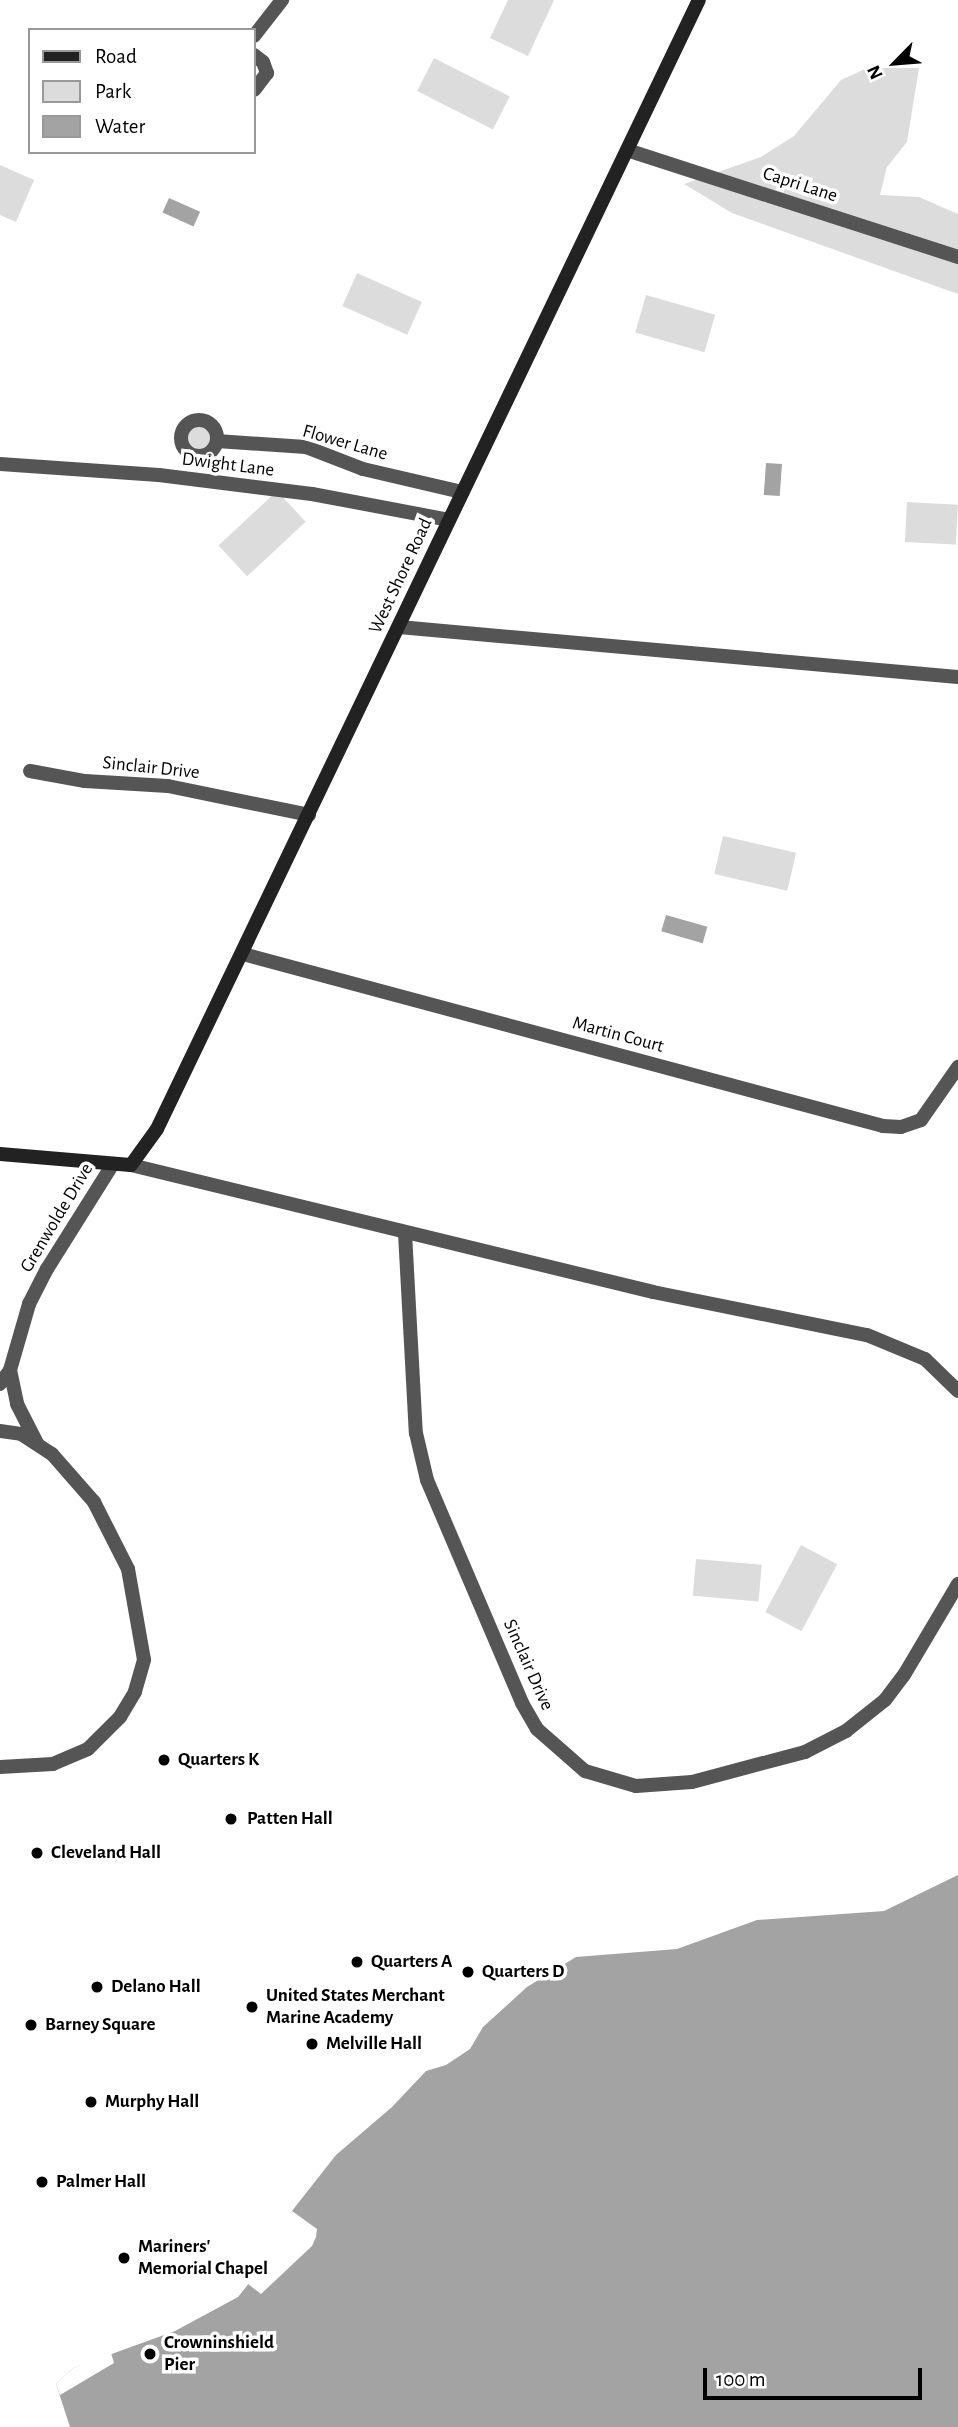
<!DOCTYPE html>
<html>
<head>
<meta charset="utf-8">
<style>
  body { margin:0 }
  #map { position:relative; width:958px; height:2427px; overflow:hidden; background:#fff; font-family:"Alegreya Sans",sans-serif }
  div>[style] { position:absolute }
  .green>* { inset:0; background:#dcdcdc; transform-origin:0 0 }
  .round { border-radius:50% }
  .water>* { inset:0; background:#a3a3a3; transform-origin:0 0 }
  .pier>* { inset:0; background:#fff }
  .minor>* { height:14px; margin:-7px; padding:0 7px; transform-origin:7px; border-radius:7px; background:#555 }
  .minor>.ring { margin:-7px; padding:0; box-sizing:content-box; background:none; border:14px solid #555; border-radius:50% }
  .secondary>* { height:14px; margin:-7px; padding:0 7px; transform-origin:7px; border-radius:7px; background:#222 }
  .dots>* { width:19px; height:19px; translate:-50% -50%; box-sizing:border-box; border:4px solid #fff; border-radius:50% }
  span { translate:-50% -50%; white-space:nowrap; text-align:center; line-height:1.15; -webkit-text-stroke:7px #fff; paint-order:stroke }
  .street-label { font-size:19px; color:#000 }
  .poi-label { font-size:19px; color:#000; font-weight:700 }
  .left { translate:0 -50%; text-align:left }
  .legend { position:absolute; left:28px; top:28px; width:228px; height:126px; box-sizing:border-box; background:#fff; border:2px solid #999; margin:0; padding:9px 12px; list-style:none; font-size:21px; color:#000 }
  .legend li { display:flex; align-items:center; gap:14px; height:35px }
  .legend b { width:35px; border:2px solid #999 }
  .north { position:absolute; left:860px; top:28px; width:70px; height:70px; -webkit-text-stroke:5px #fff; paint-order:stroke; rotate:245deg; font-size:19px; font-weight:700; line-height:28px; text-align:center; color:#000 }
  .north::after { content:''; display:block; margin:auto; width:24px; height:32px; background:#000; clip-path:polygon(50% 0,100% 100%,50% 72%,0 100%) }
  .scale { position:absolute; left:703px; top:2368px; width:219px; height:32px; box-sizing:border-box; border:4px solid #000; border-top:0; padding-left:9px; font-size:21px; line-height:24px; white-space:nowrap; color:#000; -webkit-text-stroke:5px #fff; paint-order:stroke }
</style>
</head>
<body>
<div id="map">
  <div class="green">
    <div style="clip-path:polygon(508px 0,554px 0,528px 56px,490px 38px)"></div>
    <div style="left:434px;top:58px;width:85px;height:37px;rotate:27deg"></div>
    <div style="clip-path:polygon(867px 68px,919px 68px,907px 142px,887px 167px,880px 195px,919px 197px,958px 214px,958px 294px,732px 213px,684px 184px,761px 157px,794px 136px,841px 80px)"></div>
    <div style="clip-path:polygon(0 165px,34px 180px,16px 222px,0 215px)"></div>
    <div style="left:357px;top:273px;width:71px;height:36px;rotate:24deg"></div>
    <div style="left:646px;top:295px;width:72px;height:39px;rotate:16deg"></div>
    <div class="round" style="left:185px;top:424px;width:28px;height:28px"></div>
    <div style="left:277px;top:491px;width:42px;height:80px;rotate:47deg"></div>
    <div style="left:907px;top:502px;width:51px;height:40px;rotate:3deg"></div>
    <div style="left:723px;top:836px;width:75px;height:39px;rotate:13deg"></div>
    <div style="left:801px;top:1545px;width:41px;height:76px;rotate:28deg"></div>
    <div style="left:696px;top:1559px;width:66px;height:37px;rotate:5deg"></div>
  </div>
  <div class="water">
    <div style="left:169px;top:198px;width:34px;height:16px;rotate:24deg"></div>
    <div style="left:766px;top:463px;width:16px;height:32px;rotate:4deg"></div>
    <div style="left:666px;top:915px;width:43px;height:17px;rotate:16deg"></div>
    <div style="clip-path:polygon(958px 1875px,958px 2427px,70px 2427px,56px 2384px,73px 2368px,175px 2331px,238px 2297px,250px 2282px,258px 2288px,306px 2238px,288px 2216px,336px 2155px,392px 2107px,426px 2071px,446px 2065px,470px 2049px,483px 2027px,527px 1987px,576px 1957px,677px 1949px,757px 1920px,884px 1911px)"></div>
  </div>
  <div class="pier">
    <div style="clip-path:polygon(292px 2211px,317px 2229px,316px 2237px,312px 2246px,261px 2294px,248px 2284px,252px 2279px,260px 2282px,303px 2237px,285px 2217px)"></div>
    <div style="clip-path:polygon(111px 2353px,114px 2363px,60px 2395px,56px 2384px,73px 2368px)"></div>
  </div>
  <div class="minor">
    <div style="left:254px;top:36px;width:46px;rotate:-52.1deg"></div>
    <div style="left:254px;top:55px;width:11px;rotate:38deg"></div>
    <div style="left:263px;top:62px;width:12px;rotate:70deg"></div>
    <div style="left:267px;top:73px;width:21px;rotate:127deg"></div>
    <div style="left:630px;top:151px;width:345px;rotate:17.9deg"></div>
    <div class="ring" style="left:181px;top:420px;width:22px;height:22px"></div>
    <div style="left:217px;top:441px;width:89px;rotate:3.9deg"></div>
    <div style="left:306px;top:447px;width:61px;rotate:21.1deg"></div>
    <div style="left:363px;top:469px;width:102px;rotate:13.1deg"></div>
    <div style="left:0;top:464px;width:159px;rotate:4deg"></div>
    <div style="left:159px;top:475px;width:154px;rotate:7.1deg"></div>
    <div style="left:312px;top:494px;width:139px;rotate:10.7deg"></div>
    <div style="left:399px;top:627px;width:561px;rotate:5.11deg"></div>
    <div style="left:30px;top:771px;width:56px;rotate:10.3deg"></div>
    <div style="left:85px;top:781px;width:83px;rotate:3.4deg"></div>
    <div style="left:168px;top:786px;width:144px;rotate:11.6deg"></div>
    <div style="left:243px;top:954px;width:663px;rotate:15.04deg"></div>
    <div style="left:883px;top:1126px;width:18px;rotate:3deg"></div>
    <div style="left:901px;top:1127px;width:21px;rotate:-19deg"></div>
    <div style="left:921px;top:1120px;width:65px;rotate:-55.1deg"></div>
    <div style="left:131px;top:1165px;width:537px;rotate:13.67deg"></div>
    <div style="left:653px;top:1292px;width:218px;rotate:11.4deg"></div>
    <div style="left:867px;top:1335px;width:63px;rotate:22.5deg"></div>
    <div style="left:925px;top:1359px;width:46px;rotate:44.1deg"></div>
    <div style="left:405px;top:1233px;width:200px;rotate:86.9deg"></div>
    <div style="left:416px;top:1433px;width:48px;rotate:76.8deg"></div>
    <div style="left:427px;top:1480px;width:242px;rotate:66.9deg"></div>
    <div style="left:522px;top:1703px;width:30px;rotate:60deg"></div>
    <div style="left:537px;top:1729px;width:64px;rotate:41.2deg"></div>
    <div style="left:585px;top:1771px;width:53px;rotate:16.4deg"></div>
    <div style="left:636px;top:1786px;width:56px;rotate:-4.1deg"></div>
    <div style="left:692px;top:1782px;width:117px;rotate:-14.9deg"></div>
    <div style="left:805px;top:1752px;width:46px;rotate:-27.1deg"></div>
    <div style="left:846px;top:1731px;width:50px;rotate:-38.5deg"></div>
    <div style="left:885px;top:1700px;width:31px;rotate:-53deg"></div>
    <div style="left:904px;top:1675px;width:106px;rotate:-59.3deg"></div>
    <div style="left:10px;top:1370px;width:35px;rotate:78deg"></div>
    <div style="left:17px;top:1404px;width:44px;rotate:62.9deg"></div>
    <div style="left:0;top:1384px;width:17px;rotate:-54deg"></div>
    <div style="left:10px;top:1370px;width:69px;rotate:-73.9deg"></div>
    <div style="left:29px;top:1304px;width:39px;rotate:-63deg"></div>
    <div style="left:47px;top:1269px;width:120px;rotate:-57.9deg"></div>
    <div style="left:0;top:1431px;width:21px;rotate:8deg"></div>
    <div style="left:21px;top:1434px;width:37px;rotate:33deg"></div>
    <div style="left:52px;top:1454px;width:64px;rotate:48.8deg"></div>
    <div style="left:94px;top:1502px;width:75px;rotate:63.1deg"></div>
    <div style="left:128px;top:1569px;width:92px;rotate:80deg"></div>
    <div style="left:144px;top:1660px;width:33px;rotate:106deg"></div>
    <div style="left:135px;top:1692px;width:29px;rotate:121deg"></div>
    <div style="left:120px;top:1717px;width:45px;rotate:135deg"></div>
    <div style="left:88px;top:1749px;width:38px;rotate:157deg"></div>
    <div style="left:53px;top:1764px;width:53px;rotate:176.8deg"></div>
  </div>
  <div class="secondary">
    <div style="left:0;top:1154px;width:131px;rotate:4.8deg"></div>
    <div style="left:131px;top:1165px;width:44px;rotate:-54.2deg"></div>
    <div style="left:157px;top:1129px;width:1252px;rotate:-64.36deg"></div>
  </div>
  <div class="dots">
    <div style="left:164px;top:1760px;background:#000"></div>
    <div style="left:231px;top:1819px;background:#000"></div>
    <div style="left:37px;top:1853px;background:#000"></div>
    <div style="left:357px;top:1962px;background:#000"></div>
    <div style="left:468px;top:1972px;background:#000"></div>
    <div style="left:97px;top:1987px;background:#000"></div>
    <div style="left:252px;top:2007px;background:#000"></div>
    <div style="left:31px;top:2025px;background:#000"></div>
    <div style="left:312px;top:2044px;background:#000"></div>
    <div style="left:91px;top:2102px;background:#000"></div>
    <div style="left:42px;top:2182px;background:#000"></div>
    <div style="left:124px;top:2258px;background:#000"></div>
    <div style="left:150px;top:2354px;background:#000"></div>
  </div>
  <div class="street-label">
    <span style="left:800px;top:185px;rotate:18deg">Capri Lane</span>
    <span style="left:345px;top:443px;rotate:16deg">Flower Lane</span>
    <span style="left:228px;top:465px;rotate:7deg">Dwight Lane</span>
    <span style="left:401px;top:576px;rotate:-65deg">West Shore Road</span>
    <span style="left:151px;top:768px;rotate:6deg">Sinclair Drive</span>
    <span style="left:618px;top:1035px;rotate:15deg">Martin Court</span>
    <span style="left:57px;top:1218px;rotate:-59deg">Grenwolde Drive</span>
    <span style="left:528px;top:1665px;rotate:66deg">Sinclair Drive</span>
  </div>
  <div class="poi-label">
    <span class="left" style="left:178px;top:1760px">Quarters K</span>
    <span class="left" style="left:247px;top:1819px">Patten Hall</span>
    <span class="left" style="left:51px;top:1853px">Cleveland Hall</span>
    <span class="left" style="left:371px;top:1962px">Quarters A</span>
    <span class="left" style="left:482px;top:1972px">Quarters D</span>
    <span class="left" style="left:111px;top:1987px">Delano Hall</span>
    <span class="left" style="left:266px;top:2007px">United States Merchant<br>Marine Academy</span>
    <span class="left" style="left:45px;top:2025px">Barney Square</span>
    <span class="left" style="left:326px;top:2044px">Melville Hall</span>
    <span class="left" style="left:105px;top:2102px">Murphy Hall</span>
    <span class="left" style="left:56px;top:2182px">Palmer Hall</span>
    <span class="left" style="left:138px;top:2258px">Mariners'<br>Memorial Chapel</span>
    <span class="left" style="left:164px;top:2354px">Crowninshield<br>Pier</span>
  </div>
  <ul class="legend">
  <li><b style="height:9px;background:#222"></b>Road</li>
  <li><b style="height:19px;background:#dcdcdc"></b>Park</li>
  <li><b style="height:19px;background:#a3a3a3"></b>Water</li>
  </ul>
  <div class="north">N</div>
  <div class="scale">100 m</div>
</div>
</body>
</html>
